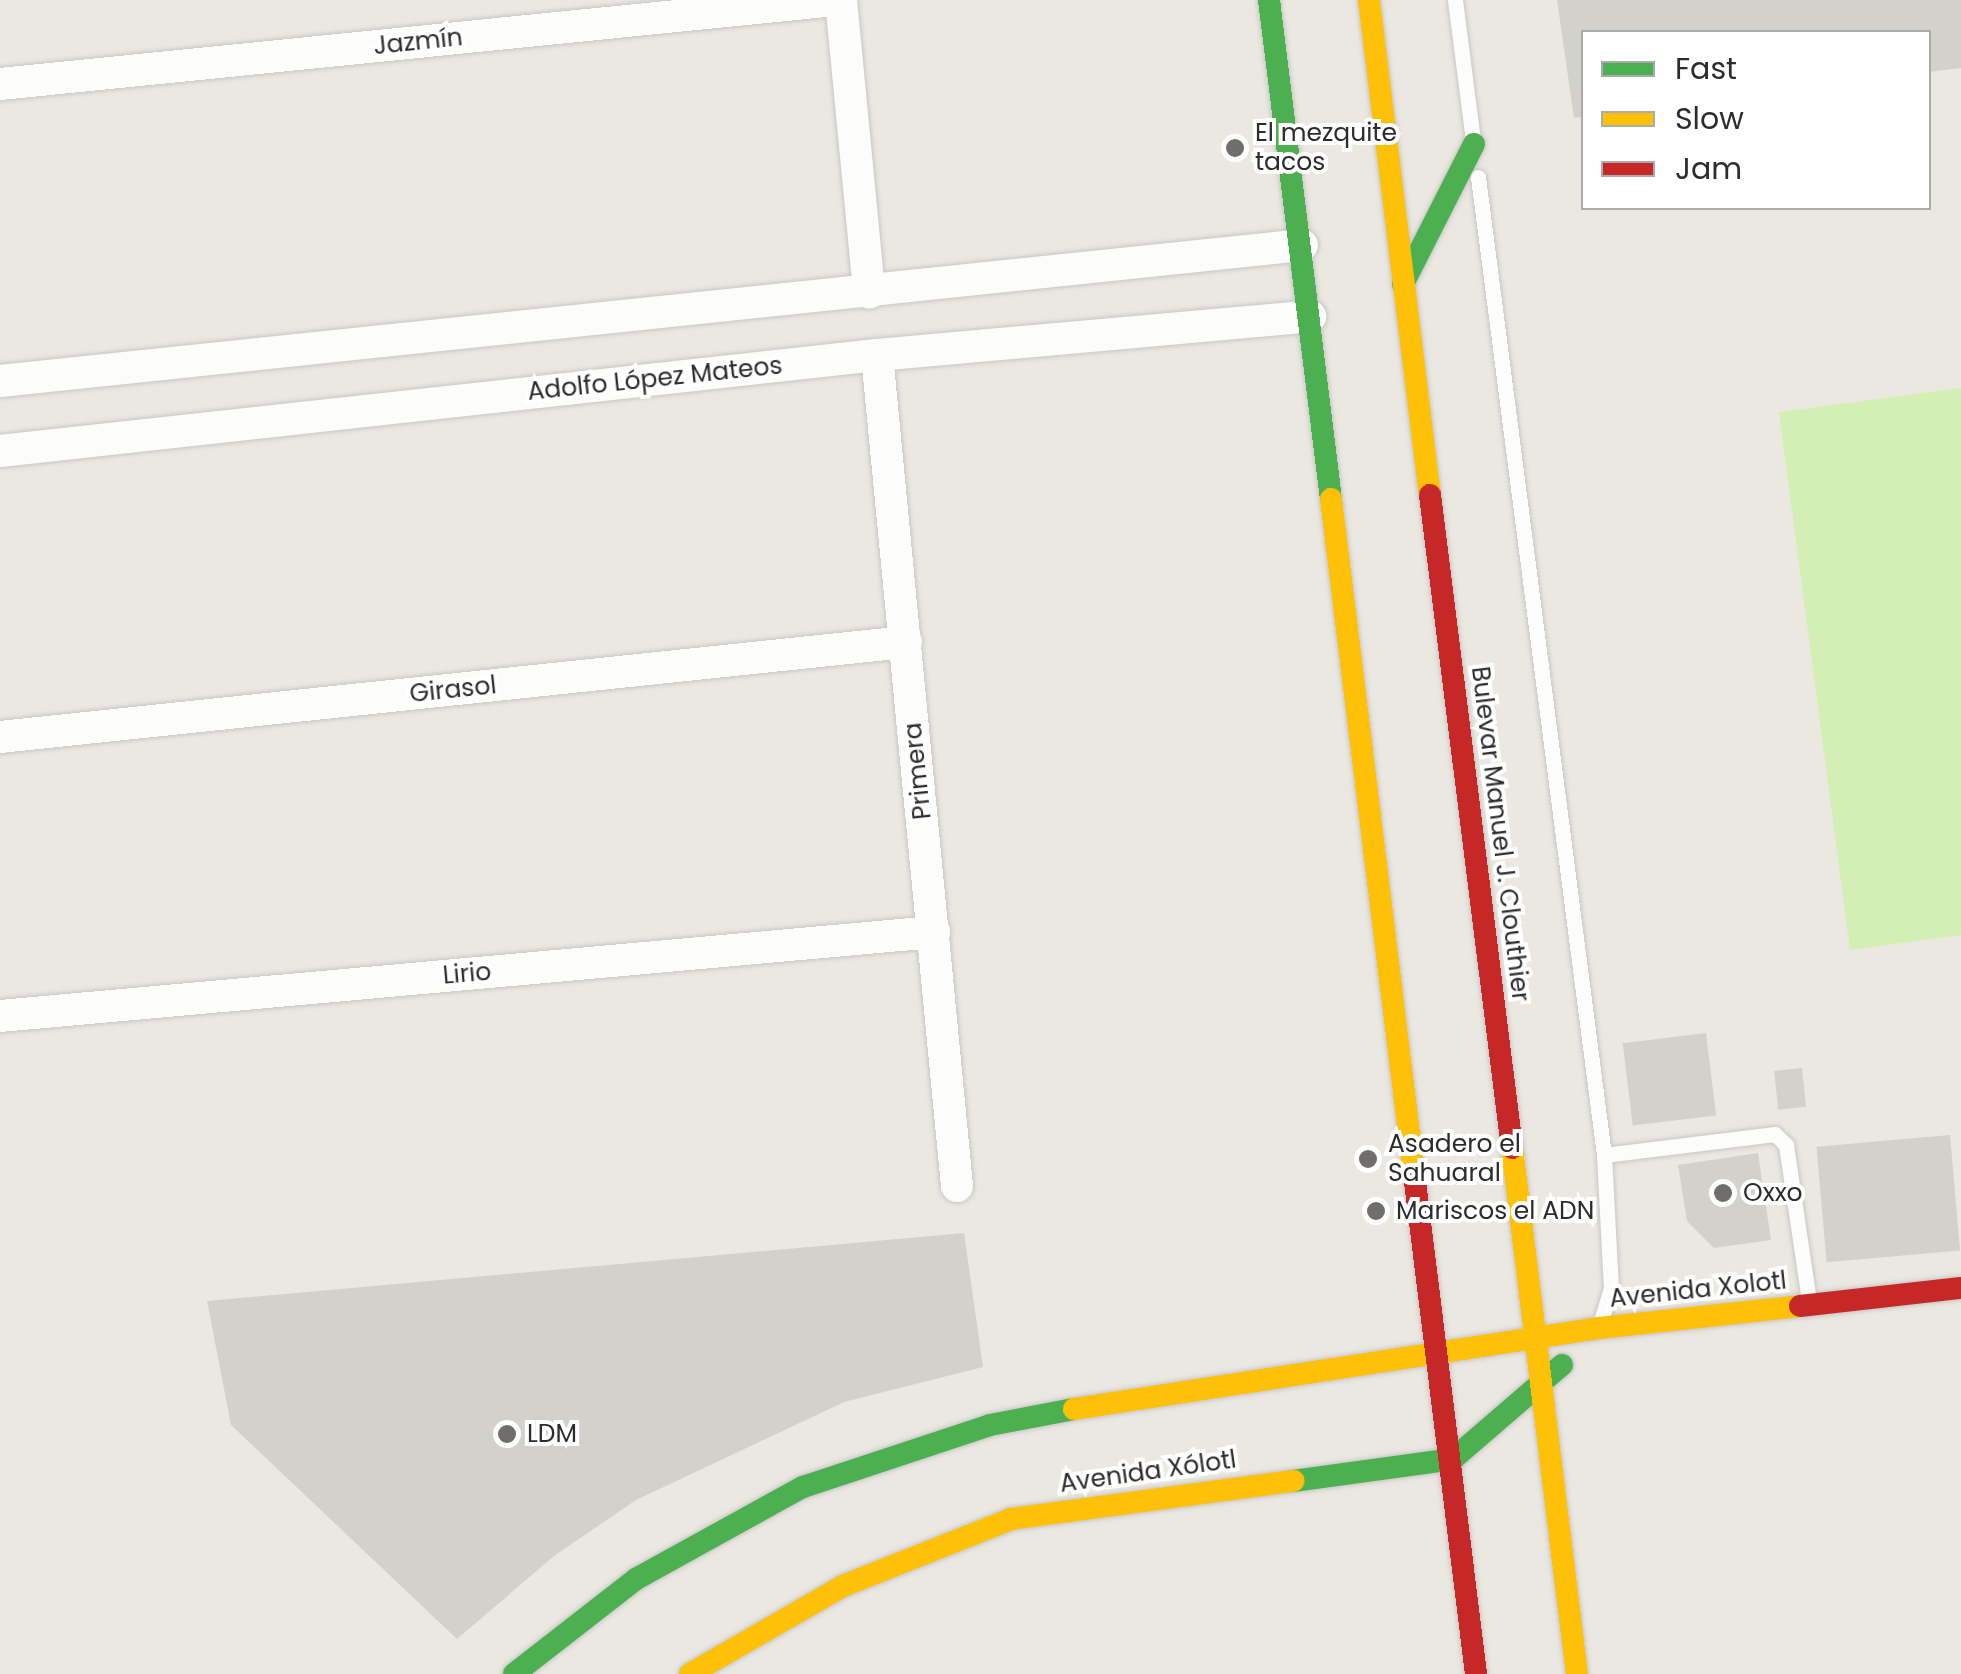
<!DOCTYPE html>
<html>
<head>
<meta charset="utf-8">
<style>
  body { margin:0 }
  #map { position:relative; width:1961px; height:1674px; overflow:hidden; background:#ebe8e1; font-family:Poppins,sans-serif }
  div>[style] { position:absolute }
  .pitch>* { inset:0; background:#d3efb4 }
  .building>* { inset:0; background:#d3d1cc; transform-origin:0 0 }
  .roads { filter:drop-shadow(0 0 2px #c8c7c7) drop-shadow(0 0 2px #c8c7c7) }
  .lane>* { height:15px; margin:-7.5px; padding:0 7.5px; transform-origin:7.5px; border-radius:7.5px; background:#fcfcfa }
  .street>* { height:32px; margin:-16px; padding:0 16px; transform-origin:16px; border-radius:16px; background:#fcfcfa }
  .fast>* { height:22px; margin:-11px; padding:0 11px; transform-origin:11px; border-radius:11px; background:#4caf50 }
  .slow>* { height:22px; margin:-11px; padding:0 11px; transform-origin:11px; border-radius:11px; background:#ffc107 }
  .jam>* { height:22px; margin:-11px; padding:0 11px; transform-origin:11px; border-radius:11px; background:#c62828 }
  .dots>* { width:28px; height:28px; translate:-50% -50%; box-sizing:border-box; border:5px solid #fff; border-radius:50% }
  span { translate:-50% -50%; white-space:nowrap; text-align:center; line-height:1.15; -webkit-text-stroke:8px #fff; paint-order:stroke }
  .street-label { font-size:25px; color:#2c2c2c }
  .poi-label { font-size:25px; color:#2c2c2c }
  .left { translate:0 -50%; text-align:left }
  .legend { position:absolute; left:1581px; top:30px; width:350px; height:180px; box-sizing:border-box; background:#fff; border:2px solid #ababab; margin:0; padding:12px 18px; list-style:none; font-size:30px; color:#2c2c2c }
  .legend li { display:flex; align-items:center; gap:20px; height:50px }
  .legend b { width:50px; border:2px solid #ababab }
</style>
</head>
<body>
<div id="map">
  <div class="pitch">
    <div style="clip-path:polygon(1961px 388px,1961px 935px,1850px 950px,1779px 412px)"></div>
  </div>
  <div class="building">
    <div style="clip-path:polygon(1557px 0,1961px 0,1961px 68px,1928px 72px,1928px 32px,1584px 32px,1584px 117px,1574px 118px)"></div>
    <div style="left:1706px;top:1033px;width:83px;height:84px;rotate:83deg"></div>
    <div style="left:1802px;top:1068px;width:39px;height:28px;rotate:84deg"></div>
    <div style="left:1950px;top:1135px;width:116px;height:134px;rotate:85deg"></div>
    <div style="clip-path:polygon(1758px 1153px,1771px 1240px,1714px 1248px,1687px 1221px,1678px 1165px)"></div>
    <div style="clip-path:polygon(964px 1233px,983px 1367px,844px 1402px,636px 1500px,554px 1556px,457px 1639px,231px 1425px,207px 1301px)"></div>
  </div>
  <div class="roads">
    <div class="lane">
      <div style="left:1455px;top:0;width:141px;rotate:82.7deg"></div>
      <div style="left:1478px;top:177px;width:986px;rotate:82.66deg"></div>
      <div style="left:1604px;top:1155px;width:133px;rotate:87deg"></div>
      <div style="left:1611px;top:1288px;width:38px;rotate:107deg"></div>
      <div style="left:1604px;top:1155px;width:172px;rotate:-7deg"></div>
      <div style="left:1775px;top:1134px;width:16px;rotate:45deg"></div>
      <div style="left:1786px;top:1145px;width:158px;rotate:81.6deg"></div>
    </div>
    <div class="street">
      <div style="left:841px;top:0;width:294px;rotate:84.5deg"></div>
      <div style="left:0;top:84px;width:840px;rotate:-5.74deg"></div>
      <div style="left:877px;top:355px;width:835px;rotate:84.5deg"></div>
      <div style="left:0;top:381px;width:1309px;rotate:-5.96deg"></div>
      <div style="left:0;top:451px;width:882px;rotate:-6.25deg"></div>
      <div style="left:877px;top:355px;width:435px;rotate:-5.1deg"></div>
      <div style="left:0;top:737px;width:911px;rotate:-5.99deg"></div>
      <div style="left:0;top:1016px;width:938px;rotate:-5.14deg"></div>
    </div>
    <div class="fast">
      <div style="left:1269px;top:0;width:503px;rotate:82.92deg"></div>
      <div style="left:1403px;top:284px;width:157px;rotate:-63.1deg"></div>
      <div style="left:1293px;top:1481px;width:162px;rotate:-7.8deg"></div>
      <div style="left:1453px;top:1459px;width:144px;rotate:-40.8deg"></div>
      <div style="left:514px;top:1674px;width:155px;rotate:-37.9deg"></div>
      <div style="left:636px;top:1579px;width:191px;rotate:-28.9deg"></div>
      <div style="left:803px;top:1487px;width:197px;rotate:-18.3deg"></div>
      <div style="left:990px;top:1425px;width:86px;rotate:-10.8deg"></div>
    </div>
    <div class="slow">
      <div style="left:1369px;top:0;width:499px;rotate:83deg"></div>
      <div style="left:1331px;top:499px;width:680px;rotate:82.99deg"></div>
      <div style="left:1512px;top:1148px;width:530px;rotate:82.96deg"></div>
      <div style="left:1074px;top:1409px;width:531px;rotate:-8.77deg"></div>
      <div style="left:1599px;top:1328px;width:202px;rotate:-6.2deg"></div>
      <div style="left:690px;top:1674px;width:177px;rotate:-29.9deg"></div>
      <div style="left:843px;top:1586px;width:181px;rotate:-21.7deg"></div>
      <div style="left:1011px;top:1519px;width:285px;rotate:-7.7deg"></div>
    </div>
    <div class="jam">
      <div style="left:1430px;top:495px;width:658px;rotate:82.84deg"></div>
      <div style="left:1414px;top:1174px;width:504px;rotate:82.93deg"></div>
      <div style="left:1800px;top:1306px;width:162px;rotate:-6.4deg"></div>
    </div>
  </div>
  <div class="dots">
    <div style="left:1235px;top:148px;background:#6f6e6b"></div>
    <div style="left:1368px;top:1159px;background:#6f6e6b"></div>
    <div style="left:1723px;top:1193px;background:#6f6e6b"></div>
    <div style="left:1376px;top:1211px;background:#6f6e6b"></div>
    <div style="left:507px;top:1434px;background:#6f6e6b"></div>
  </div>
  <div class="street-label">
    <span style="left:418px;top:42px;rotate:-6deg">Jazmín</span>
    <span style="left:655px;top:379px;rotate:-6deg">Adolfo López Mateos</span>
    <span style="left:453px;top:690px;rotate:-6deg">Girasol</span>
    <span style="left:918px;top:771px;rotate:-96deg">Primera</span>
    <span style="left:1500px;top:834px;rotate:83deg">Bulevar Manuel J. Clouthier</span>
    <span style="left:467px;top:974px;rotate:-5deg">Lirio</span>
    <span style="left:1698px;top:1290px;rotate:-6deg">Avenida Xolotl</span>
    <span style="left:1148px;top:1472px;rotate:-8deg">Avenida Xólotl</span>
  </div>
  <div class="poi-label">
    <span class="left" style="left:1255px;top:148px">El mezquite<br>tacos</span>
    <span class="left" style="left:1388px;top:1159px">Asadero el<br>Sahuaral</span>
    <span class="left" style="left:1743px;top:1193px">Oxxo</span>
    <span class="left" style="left:1396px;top:1211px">Mariscos el ADN</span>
    <span class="left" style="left:527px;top:1434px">LDM</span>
  </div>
  <ul class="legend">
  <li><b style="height:12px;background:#4caf50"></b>Fast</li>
  <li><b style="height:12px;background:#ffc107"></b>Slow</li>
  <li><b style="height:12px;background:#c62828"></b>Jam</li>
  </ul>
</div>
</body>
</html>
